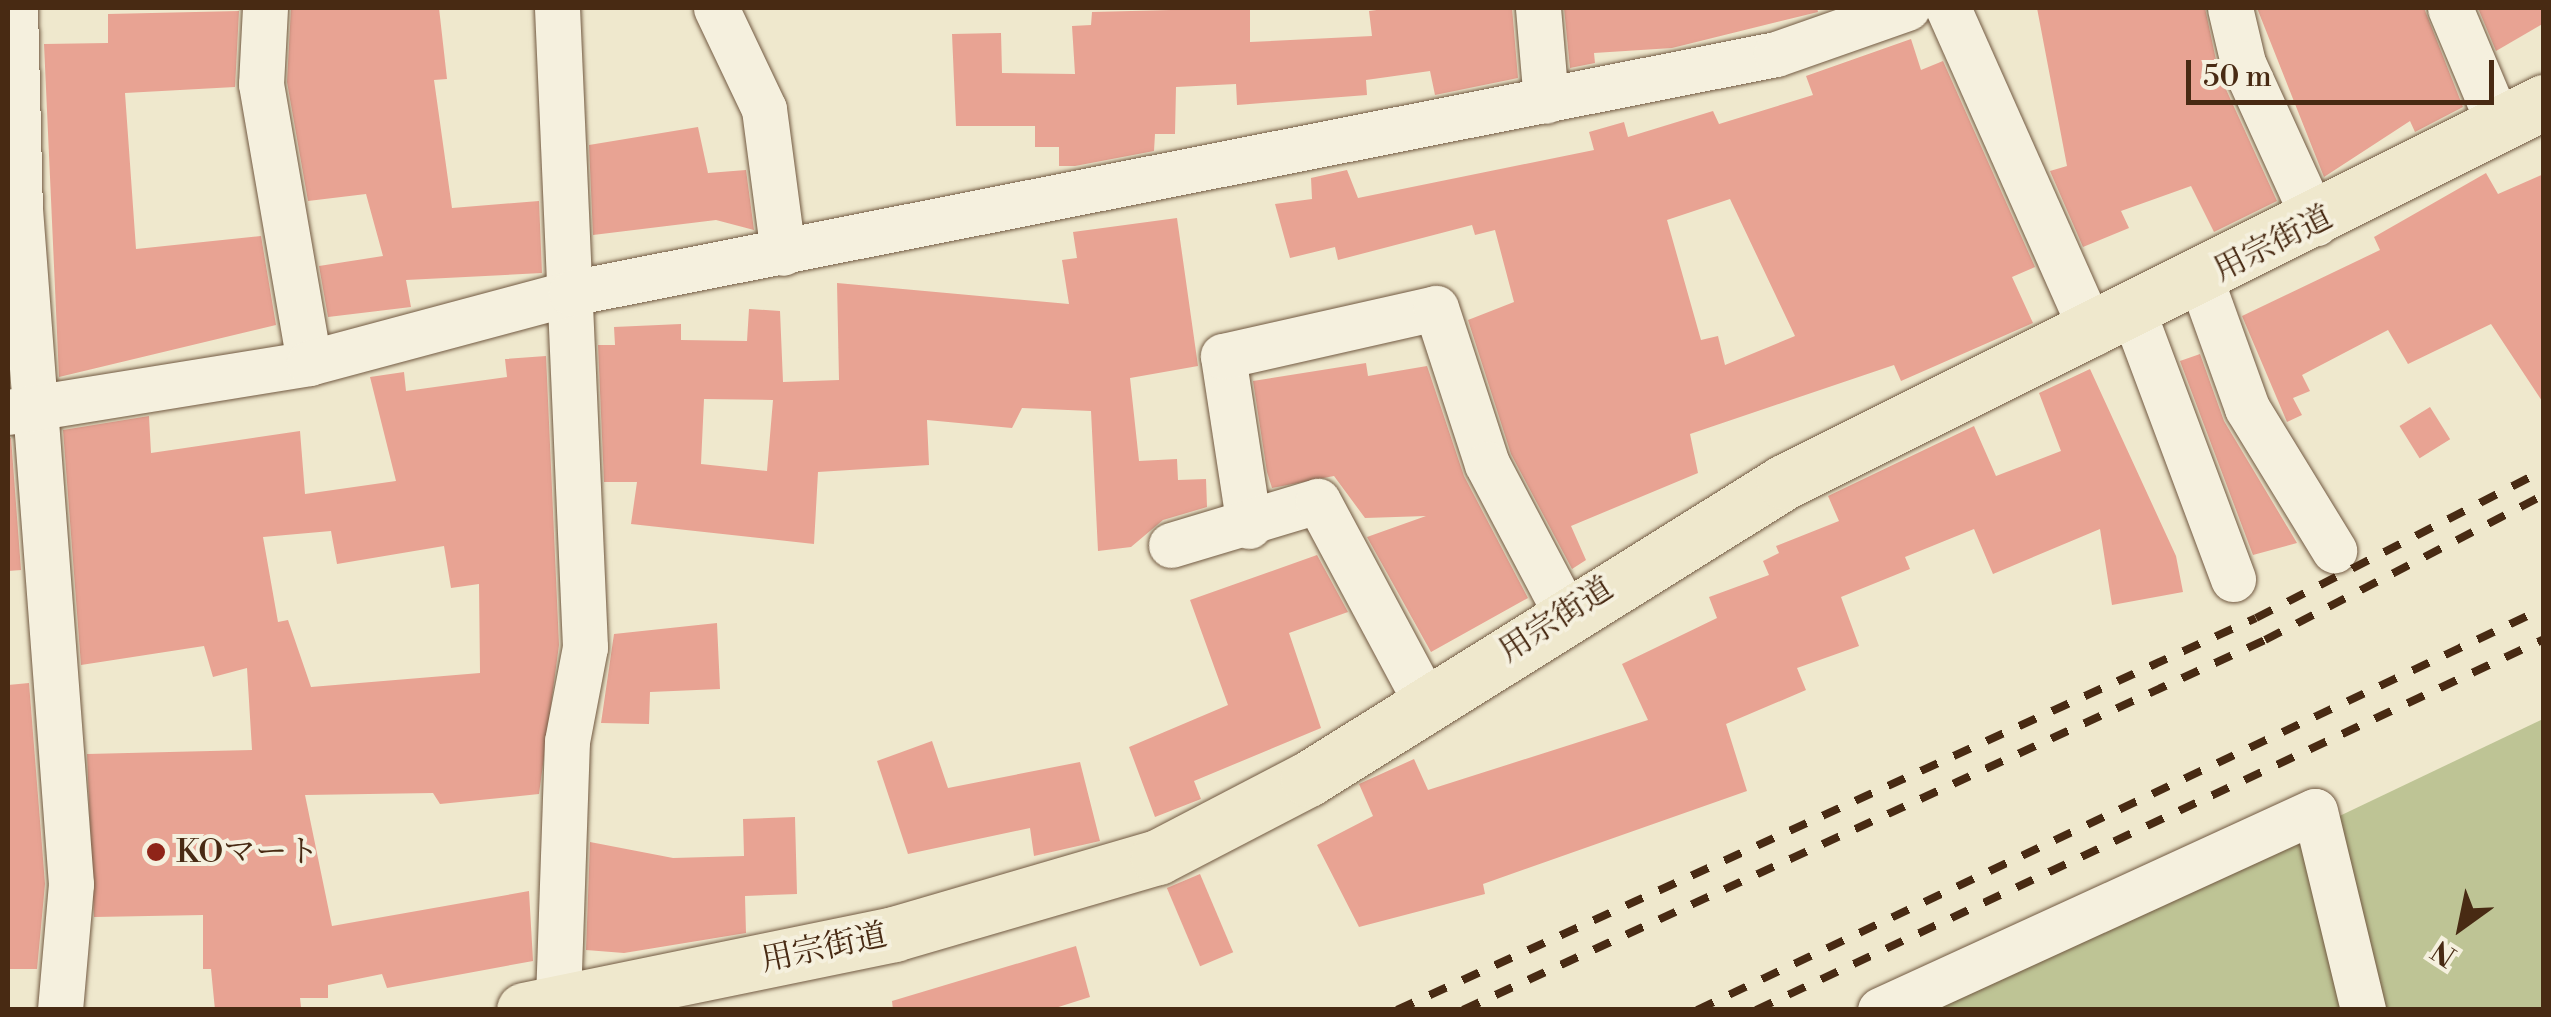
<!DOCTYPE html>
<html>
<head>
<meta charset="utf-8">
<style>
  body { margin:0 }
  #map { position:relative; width:2551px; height:1017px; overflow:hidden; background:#efe8cd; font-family:"Libre Bodoni","Noto Serif JP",serif }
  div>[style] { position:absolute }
  .green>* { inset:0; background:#bec495 }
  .building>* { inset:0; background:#e8a393; transform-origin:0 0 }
  .roads { filter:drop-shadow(0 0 2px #725a42) drop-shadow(0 0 2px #725a42) }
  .minor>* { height:45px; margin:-22.5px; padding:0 22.5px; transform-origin:22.5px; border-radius:22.5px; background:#f5f0de }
  .major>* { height:55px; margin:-27.5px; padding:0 27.5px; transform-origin:27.5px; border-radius:27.5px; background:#efe8cd }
  .rail>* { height:8px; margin-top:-4px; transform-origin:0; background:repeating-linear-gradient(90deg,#482a13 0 18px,transparent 0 36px) }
  .dots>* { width:28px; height:28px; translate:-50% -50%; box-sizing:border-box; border:5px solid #f5f0de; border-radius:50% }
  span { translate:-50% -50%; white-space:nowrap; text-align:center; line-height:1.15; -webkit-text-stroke:8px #f5f0de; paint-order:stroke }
  .street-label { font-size:32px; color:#482a13 }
  .poi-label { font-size:32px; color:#482a13 }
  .left { translate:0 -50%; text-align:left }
  .frame { position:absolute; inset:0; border:10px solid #482a13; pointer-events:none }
  .north { position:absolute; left:2411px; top:877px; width:100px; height:100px; -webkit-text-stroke:8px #f5f0de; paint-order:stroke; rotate:213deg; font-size:28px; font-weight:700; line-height:40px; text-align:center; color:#482a13 }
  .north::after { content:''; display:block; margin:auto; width:35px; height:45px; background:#482a13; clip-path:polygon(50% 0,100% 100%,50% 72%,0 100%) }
  .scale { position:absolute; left:2186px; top:60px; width:308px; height:45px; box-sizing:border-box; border:5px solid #482a13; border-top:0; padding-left:12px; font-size:30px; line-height:35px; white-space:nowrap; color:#482a13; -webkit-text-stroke:8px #f5f0de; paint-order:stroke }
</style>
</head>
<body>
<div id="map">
  <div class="green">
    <div style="clip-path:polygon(2543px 719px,2543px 1009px,1934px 1009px)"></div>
  </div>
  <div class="building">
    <div style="clip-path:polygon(291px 8px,439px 8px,447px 79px,434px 80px,452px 208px,539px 201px,542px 273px,406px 280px,411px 307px,328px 317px,319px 266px,383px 256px,366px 194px,308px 201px,287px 82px)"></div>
    <div style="clip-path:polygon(1250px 8px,1250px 42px,1372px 36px,1369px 11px,1392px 8px,1512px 8px,1518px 78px,1435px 95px,1430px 71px,1366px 80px,1367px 95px,1237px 105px,1236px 84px,1176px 87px,1175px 134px,1155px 134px,1154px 151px,1075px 166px,1059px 166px,1059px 147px,1035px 147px,1035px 126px,956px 126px,952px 34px,1001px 33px,1002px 73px,1075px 74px,1072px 26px,1091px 25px,1092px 12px)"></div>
    <div style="clip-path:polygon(1564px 8px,1817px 8px,1818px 12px,1672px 48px,1594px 53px,1595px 63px,1570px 68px)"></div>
    <div style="clip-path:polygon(2037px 8px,2205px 8px,2219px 74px,2277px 201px,2214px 232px,2191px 186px,2121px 211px,2129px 228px,2083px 247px,2050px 171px,2067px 166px)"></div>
    <div style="clip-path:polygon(2257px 8px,2424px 8px,2463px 107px,2415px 132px,2410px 121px,2324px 177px)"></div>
    <div style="clip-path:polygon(2478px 8px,2544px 8px,2544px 23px,2496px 51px)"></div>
    <div style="clip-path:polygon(239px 11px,235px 87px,125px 93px,136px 249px,261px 236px,276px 325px,59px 377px,44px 44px,108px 43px,108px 14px)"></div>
    <div style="clip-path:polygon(evenodd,1911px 39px,1921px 70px,1943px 61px,2035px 267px,2012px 277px,2033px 323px,1901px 381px,1894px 365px,1690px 434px,1698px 473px,1571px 526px,1586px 560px,1572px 569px,1511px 454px,1468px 320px,1514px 302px,1495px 230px,1475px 235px,1472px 225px,1338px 260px,1335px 247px,1290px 258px,1275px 204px,1312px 199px,1311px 178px,1347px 170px,1358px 198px,1594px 150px,1589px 132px,1624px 122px,1628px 137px,1713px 111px,1719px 124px,1813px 95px,1806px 76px,1911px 39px,1730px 199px,1795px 336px,1725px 365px,1718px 336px,1701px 340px,1667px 220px,1730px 199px)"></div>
    <div style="clip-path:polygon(698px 127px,708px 173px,746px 170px,754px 230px,716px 220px,593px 235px,589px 145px)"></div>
    <div style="clip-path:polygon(2486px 173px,2498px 194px,2544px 174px,2544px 404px,2491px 324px,2408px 364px,2388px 330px,2302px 375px,2310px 391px,2293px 398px,2302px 415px,2287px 422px,2242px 316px,2380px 250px,2374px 237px)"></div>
    <div style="clip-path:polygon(evenodd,1177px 218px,1198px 366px,1130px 378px,1139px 461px,1177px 459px,1178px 480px,1206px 479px,1207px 507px,1163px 520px,1131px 547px,1098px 551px,1091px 411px,1022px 408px,1012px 428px,927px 420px,929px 465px,818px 472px,814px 544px,631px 524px,637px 482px,604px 482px,598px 345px,615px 345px,614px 327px,681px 324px,681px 340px,747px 341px,749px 309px,780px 311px,783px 382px,839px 380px,837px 283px,1069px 304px,1062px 260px,1077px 258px,1073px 232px,1177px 218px,704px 399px,773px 400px,767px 471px,701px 464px,704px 399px)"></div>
    <div style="clip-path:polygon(2200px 354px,2224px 421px,2297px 543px,2253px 555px,2180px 361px)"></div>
    <div style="clip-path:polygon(evenodd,546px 356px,559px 645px,539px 794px,440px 804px,433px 793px,305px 795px,332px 926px,529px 891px,533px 961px,387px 988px,382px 974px,328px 985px,328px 998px,300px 998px,301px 1007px,215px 1010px,211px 969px,203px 969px,203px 915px,94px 917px,87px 754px,252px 750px,247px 668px,213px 677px,204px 646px,81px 665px,63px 430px,149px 416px,151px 453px,300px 431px,305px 494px,396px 481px,370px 377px,404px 372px,406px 391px,507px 377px,505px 359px,546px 356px,331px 531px,337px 564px,444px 546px,451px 588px,479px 584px,480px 673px,311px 687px,288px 620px,278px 622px,263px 537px,331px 531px)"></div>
    <div style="clip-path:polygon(1366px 363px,1368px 376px,1427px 366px,1464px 476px,1528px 598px,1431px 652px,1367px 537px,1426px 516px,1365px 518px,1334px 476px,1272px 488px,1267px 472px,1253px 381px)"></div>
    <div style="clip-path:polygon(2090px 369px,2176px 556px,2183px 592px,2112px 605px,2100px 529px,1993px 574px,1974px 529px,1905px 557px,1910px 569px,1841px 597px,1859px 646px,1797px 668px,1806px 690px,1726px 724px,1747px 791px,1483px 884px,1485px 894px,1359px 927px,1317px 845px,1373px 816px,1359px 784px,1414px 759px,1428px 790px,1648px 720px,1622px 664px,1717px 618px,1709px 597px,1769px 575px,1763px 561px,1779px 553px,1776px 546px,1839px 521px,1828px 496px,1974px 426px,1996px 476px,2061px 451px,2039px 393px)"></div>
    <div style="left:2430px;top:407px;width:38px;height:36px;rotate:58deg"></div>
    <div style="clip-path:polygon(8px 438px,11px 438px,21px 570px,8px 571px)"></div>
    <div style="clip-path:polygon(1317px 555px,1348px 612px,1289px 633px,1321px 728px,1194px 781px,1201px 799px,1155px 817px,1129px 747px,1228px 705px,1190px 600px)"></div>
    <div style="clip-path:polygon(717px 623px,720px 689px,650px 692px,649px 724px,601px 723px,614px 634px)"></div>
    <div style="clip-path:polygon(29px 683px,45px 884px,37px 969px,8px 969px,8px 685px)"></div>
    <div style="clip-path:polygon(932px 741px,948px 788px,1080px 762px,1100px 841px,1034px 856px,1030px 828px,908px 854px,877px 761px)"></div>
    <div style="clip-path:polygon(795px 817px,797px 894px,745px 896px,746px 933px,624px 953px,586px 950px,590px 842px,673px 858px,744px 856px,743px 819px)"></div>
    <div style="left:1200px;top:874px;width:85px;height:36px;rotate:67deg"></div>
    <div style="clip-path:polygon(1076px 946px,1090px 997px,1049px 1010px,893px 1010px,892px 1001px)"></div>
  </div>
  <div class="roads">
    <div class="minor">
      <div style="left:15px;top:8px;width:201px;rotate:88.6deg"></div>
      <div style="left:20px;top:209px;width:677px;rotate:85.68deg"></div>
      <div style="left:71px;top:884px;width:126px;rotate:95deg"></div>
      <div style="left:265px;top:8px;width:76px;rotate:93deg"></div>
      <div style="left:261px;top:84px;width:283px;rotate:80.2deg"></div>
      <div style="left:557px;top:8px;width:640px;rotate:87.49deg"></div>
      <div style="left:585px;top:647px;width:96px;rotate:100.8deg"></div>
      <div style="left:567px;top:741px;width:261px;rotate:92deg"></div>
      <div style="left:716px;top:8px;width:112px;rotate:64.6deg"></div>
      <div style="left:764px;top:109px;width:145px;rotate:82.5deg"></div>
      <div style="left:1538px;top:8px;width:93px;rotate:85.1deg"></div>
      <div style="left:1948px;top:8px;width:356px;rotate:66deg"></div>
      <div style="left:2230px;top:8px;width:57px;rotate:76.7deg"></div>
      <div style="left:2243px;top:63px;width:176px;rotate:65.5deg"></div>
      <div style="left:2450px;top:8px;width:129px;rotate:67.2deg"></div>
      <div style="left:2201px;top:280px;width:136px;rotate:70.2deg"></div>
      <div style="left:2247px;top:408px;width:167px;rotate:58.5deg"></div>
      <div style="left:2134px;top:314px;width:283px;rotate:69.5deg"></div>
      <div style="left:8px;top:412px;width:305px;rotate:-9.2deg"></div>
      <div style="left:309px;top:363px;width:271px;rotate:-15deg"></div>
      <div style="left:571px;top:293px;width:1228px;rotate:-11.22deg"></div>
      <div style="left:1776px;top:54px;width:139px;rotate:-19.3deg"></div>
      <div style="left:1249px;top:526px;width:172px;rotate:-98.7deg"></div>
      <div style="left:1223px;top:356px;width:218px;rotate:-12.7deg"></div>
      <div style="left:1436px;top:308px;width:164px;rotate:71.9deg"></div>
      <div style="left:1487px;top:464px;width:170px;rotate:62.2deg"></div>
      <div style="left:1171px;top:545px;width:153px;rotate:-16.7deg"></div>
      <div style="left:1318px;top:501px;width:230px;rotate:61.8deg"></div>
      <div style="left:1880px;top:1010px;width:478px;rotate:-24.6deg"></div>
      <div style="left:2315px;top:811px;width:205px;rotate:76.4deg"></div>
    </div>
    <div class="major">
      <div style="left:524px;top:1010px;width:378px;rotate:-11.6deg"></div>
      <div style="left:894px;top:934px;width:275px;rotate:-16.3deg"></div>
      <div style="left:1158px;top:857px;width:169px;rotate:-27.5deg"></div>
      <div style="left:1308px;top:779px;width:561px;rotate:-31.96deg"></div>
      <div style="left:1784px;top:482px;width:850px;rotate:-26.57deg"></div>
    </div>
  </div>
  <div class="rail">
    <div style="left:1397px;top:1010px;width:944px;rotate:-24.53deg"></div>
    <div style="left:2256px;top:618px;width:324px;rotate:-27.2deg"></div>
    <div style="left:1463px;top:1010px;width:883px;rotate:-24.77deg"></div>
    <div style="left:2265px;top:640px;width:314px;rotate:-27.5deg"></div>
    <div style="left:1697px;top:1010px;width:938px;rotate:-25.39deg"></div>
    <div style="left:1756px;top:1010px;width:871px;rotate:-25.21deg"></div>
  </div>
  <div class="dots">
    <div style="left:156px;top:852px;background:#8f2418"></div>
  </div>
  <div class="street-label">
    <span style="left:2273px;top:244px;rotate:-27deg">用宗街道</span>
    <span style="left:1556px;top:620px;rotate:-33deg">用宗街道</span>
    <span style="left:824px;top:948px;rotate:-12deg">用宗街道</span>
  </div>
  <div class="poi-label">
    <span class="left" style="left:176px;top:852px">KOマート</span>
  </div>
  <div class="frame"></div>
  <div class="north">N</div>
  <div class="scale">50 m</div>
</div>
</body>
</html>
